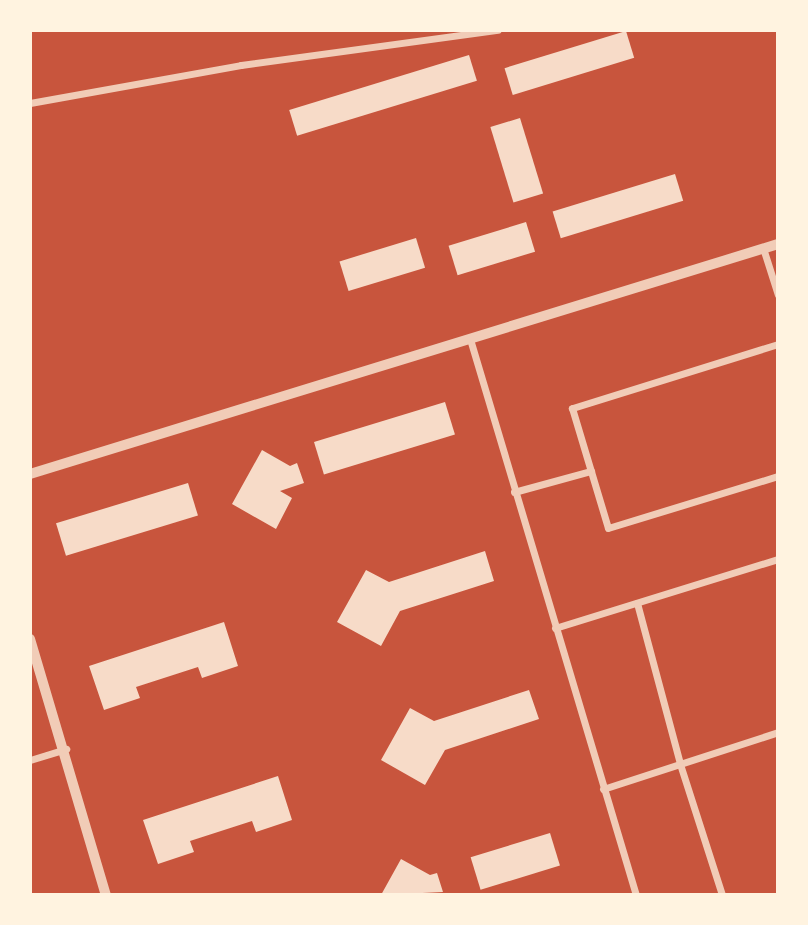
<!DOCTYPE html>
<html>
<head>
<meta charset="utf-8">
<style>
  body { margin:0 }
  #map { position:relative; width:808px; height:925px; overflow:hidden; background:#c8553d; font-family:Mulish,sans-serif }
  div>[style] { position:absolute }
  .building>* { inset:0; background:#f7dbc8; transform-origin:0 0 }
  .minor>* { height:7px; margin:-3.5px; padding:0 3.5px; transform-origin:3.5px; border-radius:3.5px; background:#f1ccb7 }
  .tertiary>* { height:10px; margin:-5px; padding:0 5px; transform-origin:5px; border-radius:5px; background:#f1ccb7 }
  span { translate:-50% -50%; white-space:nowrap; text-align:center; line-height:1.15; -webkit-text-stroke:7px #fff3e0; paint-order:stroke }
  .frame { position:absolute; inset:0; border:32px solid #fff3e0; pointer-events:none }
</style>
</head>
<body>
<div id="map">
  <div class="building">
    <div style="left:626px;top:31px;width:28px;height:127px;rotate:73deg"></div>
    <div style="left:469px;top:55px;width:27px;height:188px;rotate:73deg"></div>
    <div style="left:520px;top:118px;width:79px;height:31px;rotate:73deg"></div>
    <div style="left:675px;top:174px;width:28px;height:128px;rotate:73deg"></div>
    <div style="left:526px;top:222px;width:31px;height:81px;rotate:73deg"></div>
    <div style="left:416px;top:238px;width:31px;height:80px;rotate:73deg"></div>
    <div style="left:445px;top:402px;width:34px;height:137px;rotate:73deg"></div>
    <div style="clip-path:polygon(262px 450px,290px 466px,297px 463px,304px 483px,280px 491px,292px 498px,276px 529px,232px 504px)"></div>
    <div style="left:188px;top:483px;width:34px;height:138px;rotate:73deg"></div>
    <div style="clip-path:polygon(485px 551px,494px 581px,400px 611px,381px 646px,337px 622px,366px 570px,389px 582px)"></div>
    <div style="clip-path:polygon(224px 622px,238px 666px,202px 678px,198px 667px,136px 687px,140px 698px,104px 710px,89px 666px)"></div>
    <div style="clip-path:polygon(529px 690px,539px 719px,445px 750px,425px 785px,381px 760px,410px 708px,434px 721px)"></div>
    <div style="clip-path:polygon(278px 776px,292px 820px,256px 832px,252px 821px,190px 841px,194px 852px,158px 864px,143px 820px)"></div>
    <div style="left:550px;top:833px;width:34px;height:83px;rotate:73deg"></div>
    <div style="clip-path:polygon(401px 859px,430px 875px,437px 873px,443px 892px,381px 895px)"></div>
  </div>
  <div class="minor">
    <div style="left:30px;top:103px;width:214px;rotate:-10.2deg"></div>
    <div style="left:241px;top:65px;width:259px;rotate:-7.8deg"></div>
    <div style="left:763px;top:248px;width:49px;rotate:72.3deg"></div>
    <div style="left:470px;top:339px;width:580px;rotate:73.38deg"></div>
    <div style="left:778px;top:344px;width:216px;rotate:162.7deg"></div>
    <div style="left:572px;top:408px;width:125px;rotate:73.3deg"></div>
    <div style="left:608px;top:528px;width:178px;rotate:-17deg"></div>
    <div style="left:514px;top:492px;width:80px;rotate:-15.3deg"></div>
    <div style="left:637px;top:603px;width:167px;rotate:75deg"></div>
    <div style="left:680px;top:764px;width:138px;rotate:72.2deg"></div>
    <div style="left:555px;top:628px;width:233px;rotate:-17.2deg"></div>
    <div style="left:30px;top:760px;width:38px;rotate:-17deg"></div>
    <div style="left:603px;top:789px;width:184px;rotate:-18deg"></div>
  </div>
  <div class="tertiary">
    <div style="left:30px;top:474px;width:783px;rotate:-17.09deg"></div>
    <div style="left:30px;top:639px;width:267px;rotate:73.5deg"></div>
  </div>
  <div class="frame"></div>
</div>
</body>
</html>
